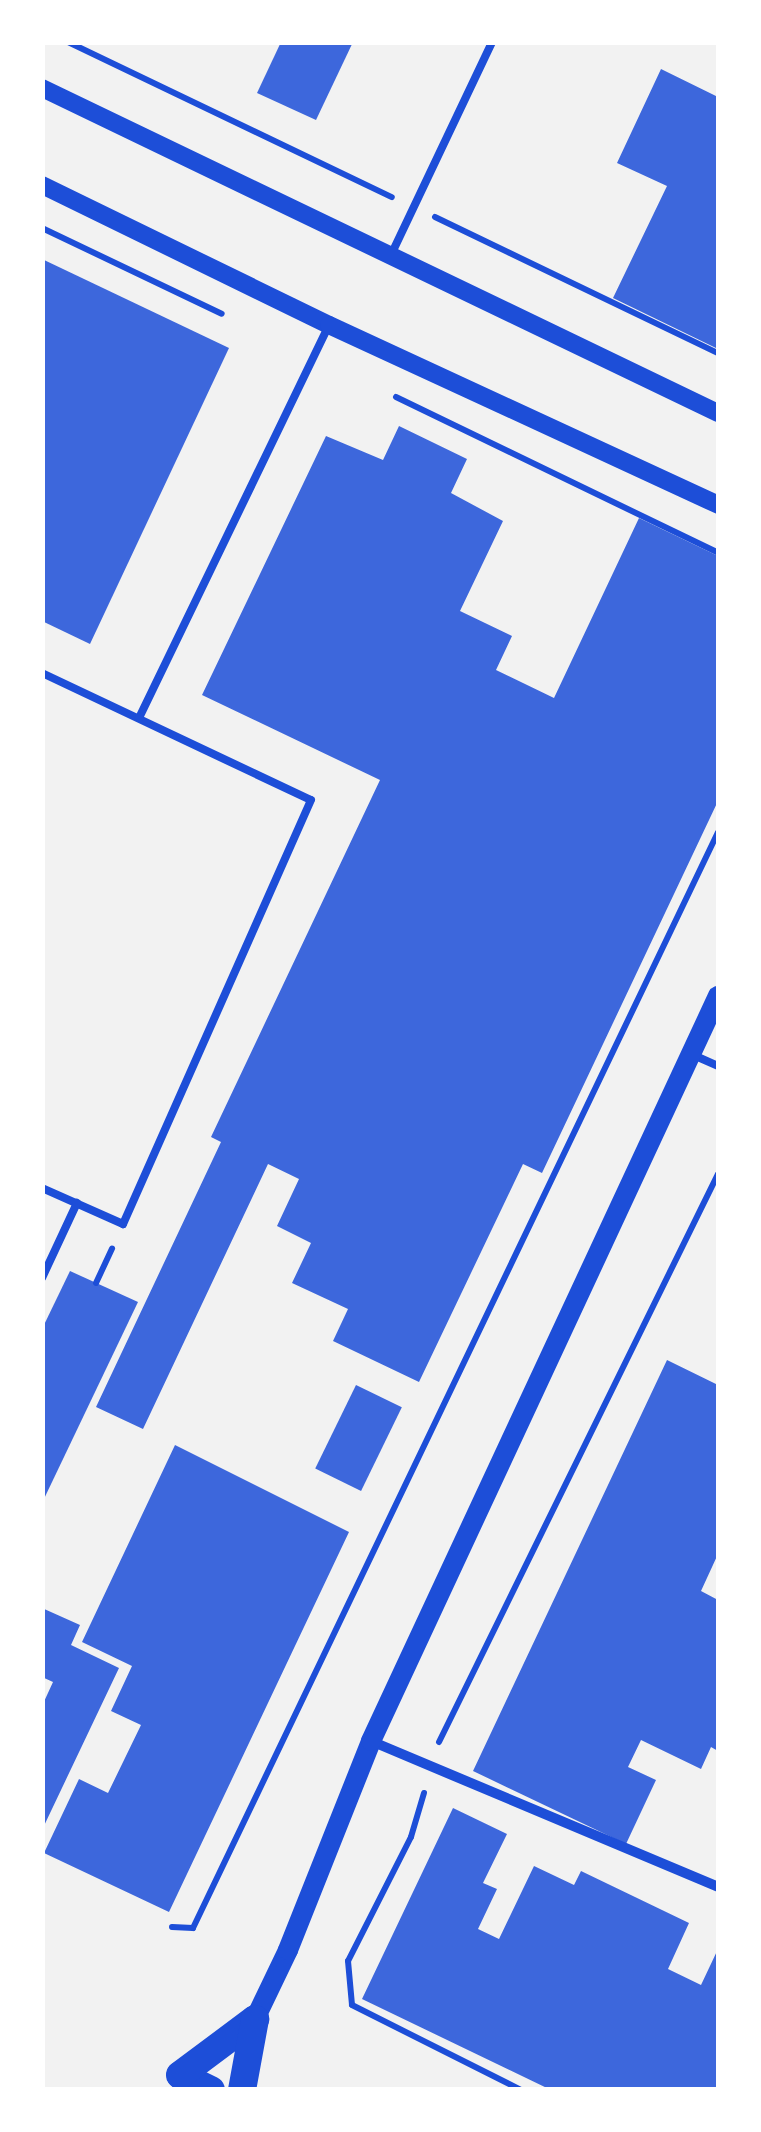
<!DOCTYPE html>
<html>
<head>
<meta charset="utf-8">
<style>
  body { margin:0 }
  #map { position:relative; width:761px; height:2132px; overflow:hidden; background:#f2f2f2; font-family:Signika,sans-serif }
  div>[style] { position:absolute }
  .building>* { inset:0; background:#3d67dc; transform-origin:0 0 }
  .path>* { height:6px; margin:-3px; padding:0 3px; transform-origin:3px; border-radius:3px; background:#1d4ed8 }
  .service>* { height:8px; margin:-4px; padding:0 4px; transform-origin:4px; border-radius:4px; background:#1d4ed8 }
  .minor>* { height:10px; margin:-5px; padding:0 5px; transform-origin:5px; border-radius:5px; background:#1d4ed8 }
  .tertiary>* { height:18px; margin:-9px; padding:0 9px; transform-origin:9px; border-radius:9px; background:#1d4ed8 }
  .secondary>* { height:20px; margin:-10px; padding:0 10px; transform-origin:10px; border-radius:10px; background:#1d4ed8 }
  .trunk>* { height:28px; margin:-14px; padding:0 14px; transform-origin:14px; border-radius:14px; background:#1d4ed8 }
  span { translate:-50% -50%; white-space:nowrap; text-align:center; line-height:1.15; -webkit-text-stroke:10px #fff; paint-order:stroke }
  .frame { position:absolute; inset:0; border:45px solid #fff; pointer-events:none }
</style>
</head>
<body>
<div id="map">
  <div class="building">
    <div style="clip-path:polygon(281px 42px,353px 42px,316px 120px,257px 93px)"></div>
    <div style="clip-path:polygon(661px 69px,718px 97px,718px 349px,613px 298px,667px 186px,617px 163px)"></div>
    <div style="clip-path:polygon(42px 259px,229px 348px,90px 644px,42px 621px)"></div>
    <div style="clip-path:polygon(399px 426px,467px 459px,451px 493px,503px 521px,460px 611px,512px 636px,496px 670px,554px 698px,639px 518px,718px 556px,718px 801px,542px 1173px,523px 1164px,419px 1382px,333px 1341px,348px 1309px,292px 1283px,311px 1243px,277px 1226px,299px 1179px,268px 1164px,143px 1429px,96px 1407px,221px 1142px,211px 1137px,380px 780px,202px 695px,326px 436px,383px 460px)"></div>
    <div style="clip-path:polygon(70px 1271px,138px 1302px,42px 1503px,42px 1329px)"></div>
    <div style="clip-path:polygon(667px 1360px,718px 1385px,718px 1554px,701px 1591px,718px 1600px,718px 1751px,711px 1747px,701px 1769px,641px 1740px,628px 1767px,656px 1780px,626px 1844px,473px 1771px)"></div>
    <div style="left:356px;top:1385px;width:51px;height:93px;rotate:26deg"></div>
    <div style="clip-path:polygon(175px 1445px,349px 1532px,169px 1912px,44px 1853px,79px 1779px,108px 1793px,141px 1725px,111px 1711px,132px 1666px,82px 1642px)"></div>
    <div style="clip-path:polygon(42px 1608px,80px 1625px,71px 1645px,119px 1668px,42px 1830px,42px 1706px,53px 1682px,42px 1677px)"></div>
    <div style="clip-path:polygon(453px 1808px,507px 1834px,483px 1883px,497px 1889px,478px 1929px,499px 1939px,534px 1866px,574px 1885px,581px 1871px,689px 1923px,668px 1969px,701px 1985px,718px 1949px,718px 2090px,551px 2090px,362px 1999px)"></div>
  </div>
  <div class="path">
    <div style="left:68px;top:42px;width:359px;rotate:25.6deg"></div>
    <div style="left:435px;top:217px;width:314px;rotate:25.7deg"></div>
    <div style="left:42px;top:228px;width:199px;rotate:25.5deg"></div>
    <div style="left:396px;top:397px;width:358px;rotate:25.8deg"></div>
    <div style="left:96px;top:1283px;width:38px;rotate:-65deg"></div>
    <div style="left:439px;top:1742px;width:633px;rotate:-63.84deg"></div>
    <div style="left:424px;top:1793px;width:46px;rotate:106.5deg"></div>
    <div style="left:411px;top:1837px;width:139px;rotate:116.9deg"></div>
    <div style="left:348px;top:1961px;width:44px;rotate:84.8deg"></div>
    <div style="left:352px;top:2005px;width:189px;rotate:26.7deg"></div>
    <div style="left:172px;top:1927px;width:21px;rotate:3deg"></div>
    <div style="left:193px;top:1928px;width:1215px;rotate:-64.4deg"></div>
  </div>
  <div class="service">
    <div style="left:391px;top:255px;width:236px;rotate:-64.6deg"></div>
    <div style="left:42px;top:673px;width:297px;rotate:25.3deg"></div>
    <div style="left:311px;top:800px;width:464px;rotate:113.9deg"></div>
    <div style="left:123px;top:1224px;width:89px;rotate:-156deg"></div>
    <div style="left:139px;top:718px;width:437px;rotate:-64.2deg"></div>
    <div style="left:691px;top:1054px;width:30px;rotate:24deg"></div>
    <div style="left:42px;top:1278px;width:83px;rotate:-65deg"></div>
  </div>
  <div class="minor">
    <div style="left:371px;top:1741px;width:376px;rotate:22.8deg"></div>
  </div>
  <div class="tertiary">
    <div style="left:42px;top:88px;width:750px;rotate:25.68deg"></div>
    <div style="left:42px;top:185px;width:319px;rotate:26deg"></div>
    <div style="left:329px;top:325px;width:429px;rotate:24.8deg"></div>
  </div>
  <div class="secondary">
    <div style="left:255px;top:2019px;width:76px;rotate:-64.4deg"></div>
    <div style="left:288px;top:1950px;width:225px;rotate:-68.3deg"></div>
    <div style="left:371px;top:1741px;width:822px;rotate:-65.03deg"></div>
  </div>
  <div class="trunk">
    <div style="left:211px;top:2090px;width:34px;rotate:-154deg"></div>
    <div style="left:180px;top:2075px;width:94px;rotate:-36.7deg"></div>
    <div style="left:242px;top:2090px;width:72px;rotate:-79.6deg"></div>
  </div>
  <div class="frame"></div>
</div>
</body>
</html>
